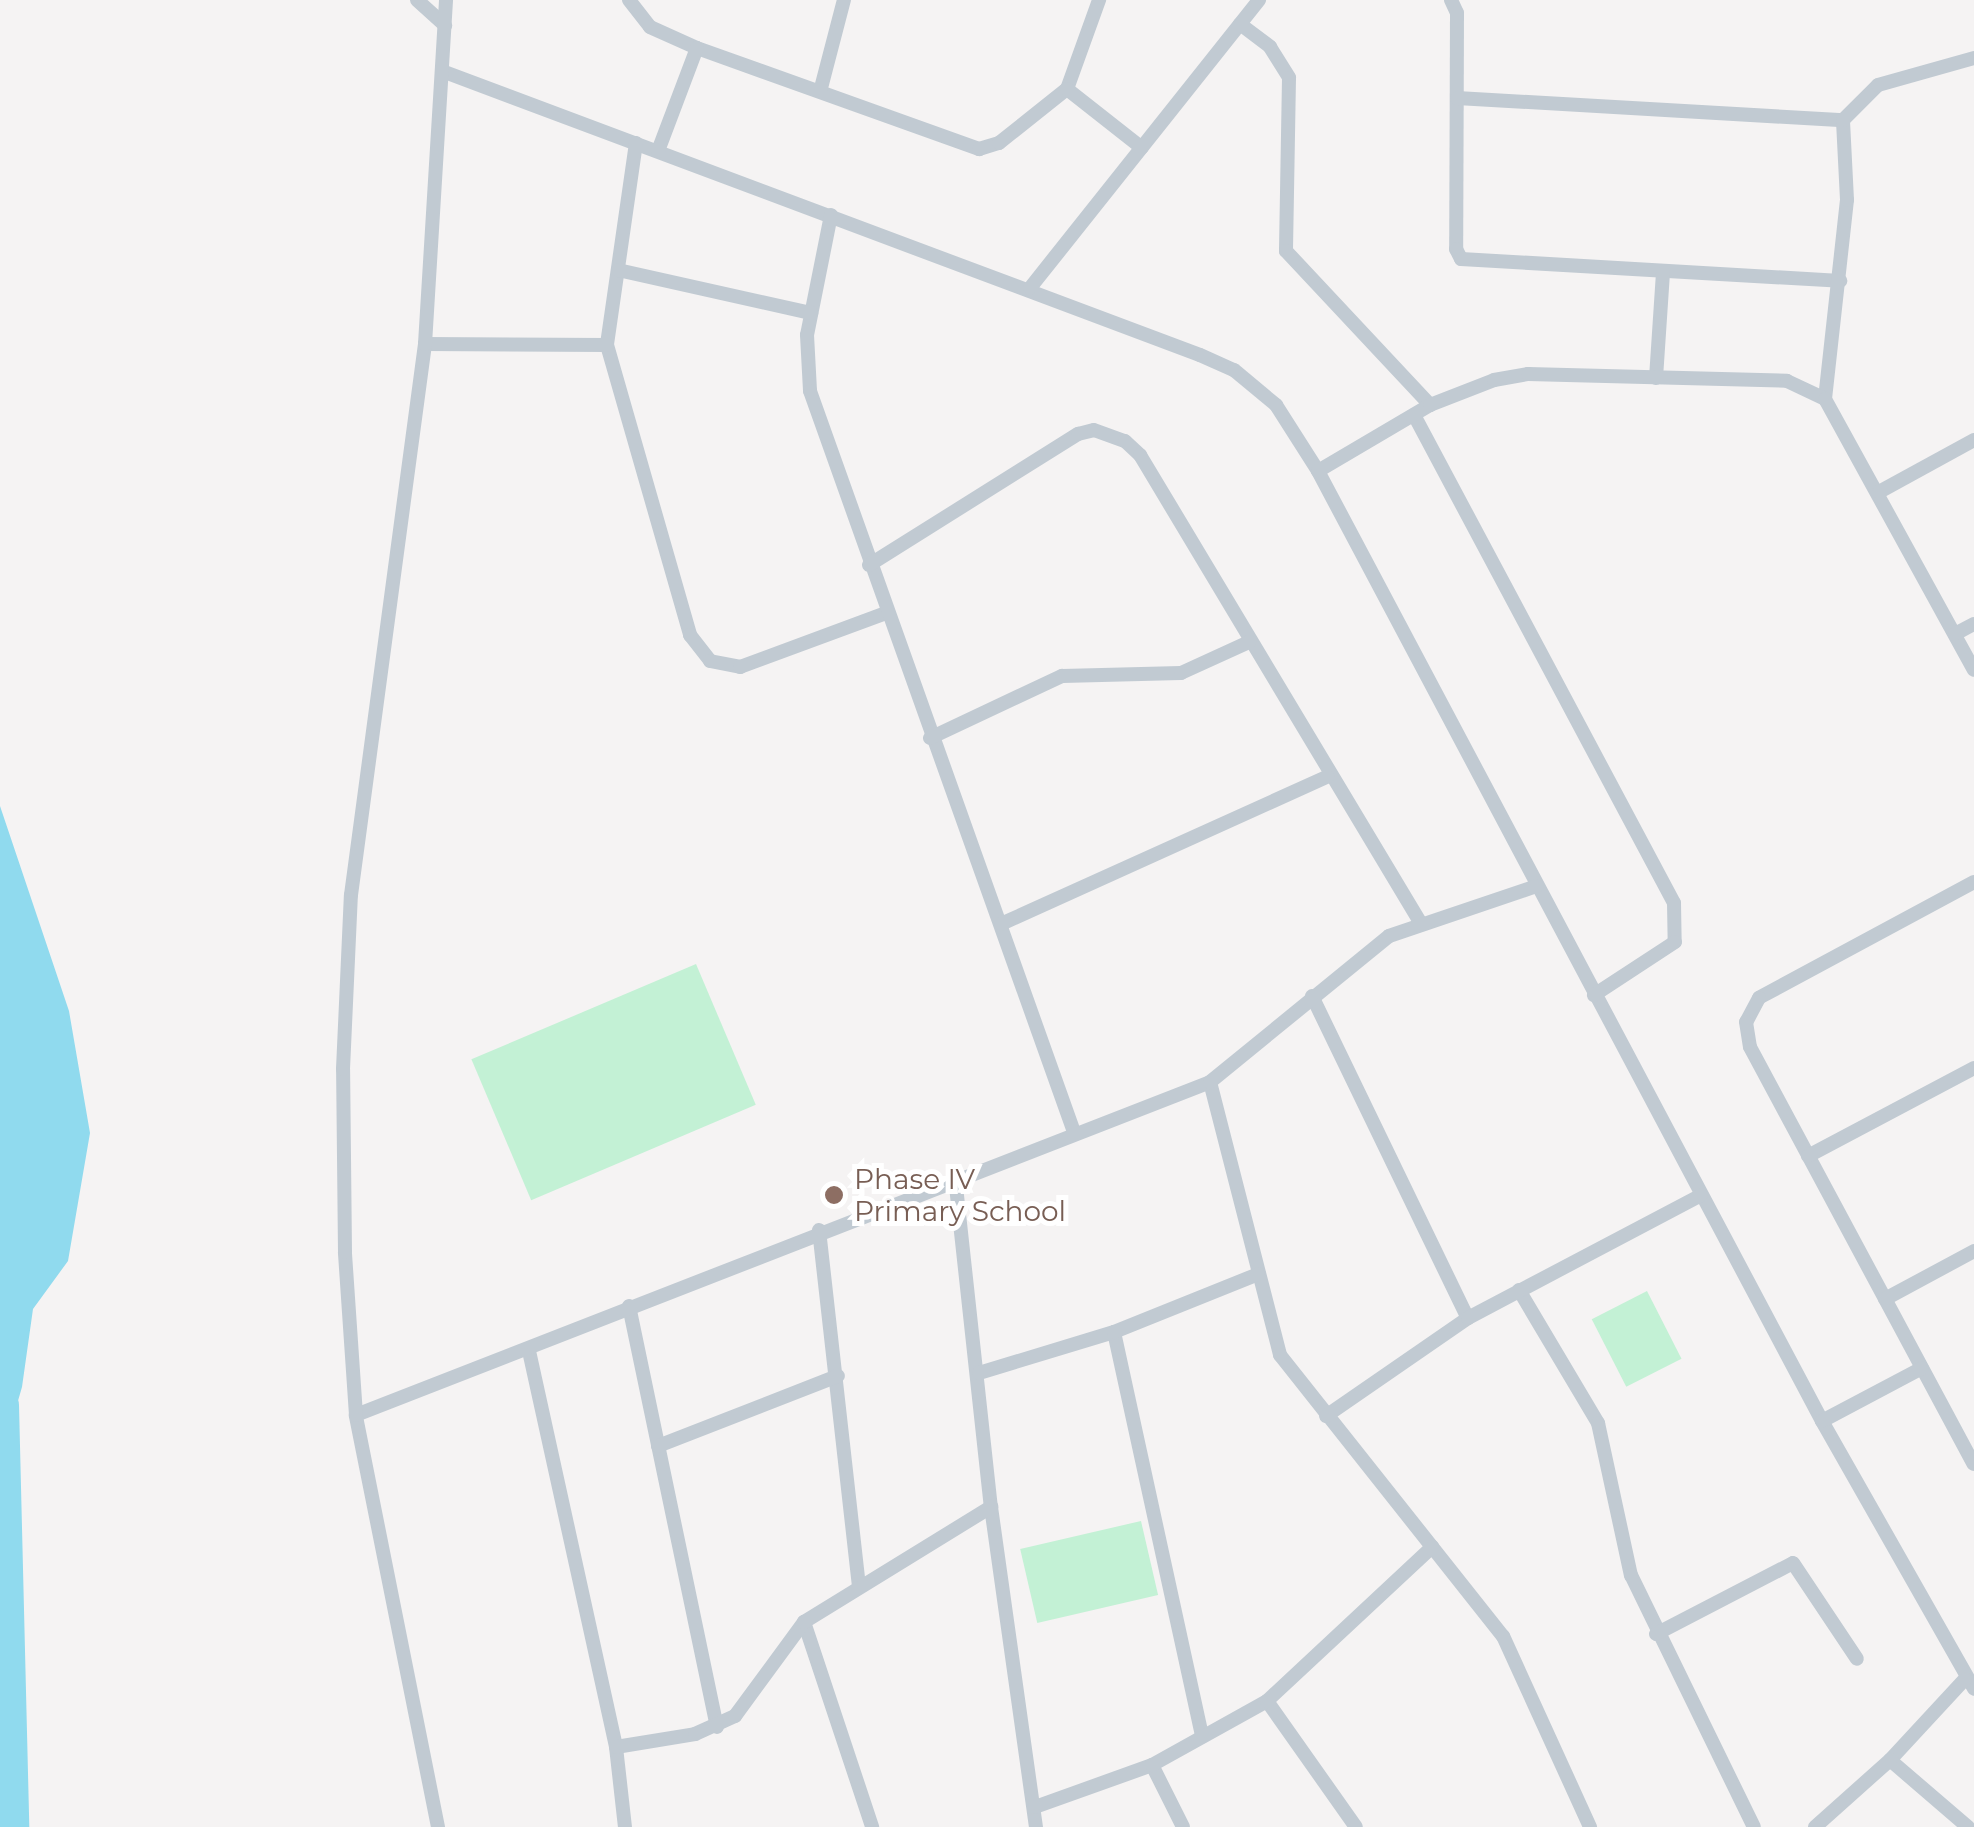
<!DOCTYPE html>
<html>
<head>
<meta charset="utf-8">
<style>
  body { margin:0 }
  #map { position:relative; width:1974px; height:1827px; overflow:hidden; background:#f5f3f3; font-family:Montserrat,sans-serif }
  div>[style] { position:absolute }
  .green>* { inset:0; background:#c3f1d5; transform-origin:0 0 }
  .water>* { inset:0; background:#90daee }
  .river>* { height:30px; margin:-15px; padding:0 15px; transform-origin:15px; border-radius:15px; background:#90daee }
  .street>* { height:14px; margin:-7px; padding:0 7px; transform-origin:7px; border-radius:7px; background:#c1cad2 }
  .dots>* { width:28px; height:28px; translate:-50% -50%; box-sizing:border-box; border:5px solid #fff; border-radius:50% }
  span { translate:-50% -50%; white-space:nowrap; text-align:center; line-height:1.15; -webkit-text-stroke:10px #fff; paint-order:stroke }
  .education-label { font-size:28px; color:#785e54 }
  .left { translate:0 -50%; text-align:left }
</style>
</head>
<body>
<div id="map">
  <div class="green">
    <div style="left:696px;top:964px;width:153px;height:244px;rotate:67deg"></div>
    <div style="left:1647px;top:1291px;width:76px;height:62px;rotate:63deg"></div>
    <div style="left:1141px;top:1521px;width:76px;height:124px;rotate:77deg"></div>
  </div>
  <div class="water">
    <div style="clip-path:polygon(0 806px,69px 1011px,90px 1133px,68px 1261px,33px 1309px,22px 1387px,0 1463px)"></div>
  </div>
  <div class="river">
    <div style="left:4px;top:1405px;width:422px;rotate:88.6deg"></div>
  </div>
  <div class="street">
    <div style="left:417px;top:0;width:38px;rotate:42deg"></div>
    <div style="left:629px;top:0;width:34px;rotate:52deg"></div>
    <div style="left:650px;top:27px;width:51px;rotate:24.1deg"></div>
    <div style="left:697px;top:48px;width:300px;rotate:19.7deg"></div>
    <div style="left:979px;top:149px;width:21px;rotate:-17deg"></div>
    <div style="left:999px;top:143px;width:87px;rotate:-38.5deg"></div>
    <div style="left:1067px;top:89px;width:95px;rotate:-70.2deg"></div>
    <div style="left:1451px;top:0;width:14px;rotate:65deg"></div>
    <div style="left:1457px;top:13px;width:236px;rotate:90.2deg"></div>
    <div style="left:1456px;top:249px;width:11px;rotate:63deg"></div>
    <div style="left:1461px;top:259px;width:380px;rotate:3.3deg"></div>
    <div style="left:1240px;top:24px;width:38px;rotate:37deg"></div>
    <div style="left:1270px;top:47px;width:36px;rotate:58deg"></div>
    <div style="left:1289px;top:78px;width:173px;rotate:91deg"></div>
    <div style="left:1286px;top:251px;width:211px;rotate:46.9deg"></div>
    <div style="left:442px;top:71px;width:809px;rotate:20.54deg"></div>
    <div style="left:1200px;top:355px;width:37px;rotate:24deg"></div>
    <div style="left:1234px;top:370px;width:55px;rotate:39.8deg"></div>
    <div style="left:1276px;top:405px;width:78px;rotate:57.5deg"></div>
    <div style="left:1318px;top:471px;width:1075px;rotate:62.05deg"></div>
    <div style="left:1822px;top:1421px;width:308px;rotate:60.4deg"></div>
    <div style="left:821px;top:88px;width:91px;rotate:-75.4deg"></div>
    <div style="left:1067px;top:89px;width:95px;rotate:38.2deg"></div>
    <div style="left:1457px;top:98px;width:387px;rotate:3.3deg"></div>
    <div style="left:636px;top:143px;width:204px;rotate:98.2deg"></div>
    <div style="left:607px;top:345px;width:302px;rotate:74deg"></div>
    <div style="left:690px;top:635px;width:33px;rotate:52deg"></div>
    <div style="left:710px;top:661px;width:31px;rotate:11deg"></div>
    <div style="left:740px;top:667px;width:156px;rotate:-20.3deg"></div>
    <div style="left:658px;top:151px;width:110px;rotate:-69.3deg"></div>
    <div style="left:831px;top:215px;width:122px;rotate:101.3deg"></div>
    <div style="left:807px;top:335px;width:56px;rotate:86.9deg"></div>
    <div style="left:810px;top:391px;width:787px;rotate:70.39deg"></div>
    <div style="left:618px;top:270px;width:198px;rotate:12.6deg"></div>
    <div style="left:1030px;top:288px;width:368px;rotate:-51.5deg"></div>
    <div style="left:425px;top:344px;width:182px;rotate:0.3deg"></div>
    <div style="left:1656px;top:378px;width:105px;rotate:-86.2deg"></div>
    <div style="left:1825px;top:399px;width:200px;rotate:-83.7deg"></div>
    <div style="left:1847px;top:200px;width:80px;rotate:-92.9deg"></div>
    <div style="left:1843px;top:120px;width:49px;rotate:-45deg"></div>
    <div style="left:1878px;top:85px;width:100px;rotate:-15.7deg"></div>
    <div style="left:1414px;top:415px;width:553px;rotate:61.95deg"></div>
    <div style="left:1674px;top:903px;width:39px;rotate:89deg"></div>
    <div style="left:1675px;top:942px;width:97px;rotate:146.8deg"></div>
    <div style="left:1318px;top:471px;width:130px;rotate:-30.5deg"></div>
    <div style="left:1430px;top:405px;width:69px;rotate:-21.3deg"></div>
    <div style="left:1494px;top:380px;width:35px;rotate:-10deg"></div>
    <div style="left:1528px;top:374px;width:259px;rotate:1.5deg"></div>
    <div style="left:1787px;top:381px;width:42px;rotate:25.3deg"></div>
    <div style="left:1825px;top:399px;width:309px;rotate:61.2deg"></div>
    <div style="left:1879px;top:492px;width:108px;rotate:-28.7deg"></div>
    <div style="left:869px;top:565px;width:247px;rotate:-32.1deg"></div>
    <div style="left:1078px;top:434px;width:16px;rotate:-14deg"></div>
    <div style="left:1094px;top:430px;width:33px;rotate:20deg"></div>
    <div style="left:1125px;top:441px;width:21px;rotate:43deg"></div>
    <div style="left:1140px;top:455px;width:545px;rotate:59.05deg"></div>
    <div style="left:1955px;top:634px;width:21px;rotate:-28deg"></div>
    <div style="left:930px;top:738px;width:146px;rotate:-25.2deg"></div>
    <div style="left:1062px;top:676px;width:119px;rotate:-1.4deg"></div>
    <div style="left:1181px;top:673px;width:75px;rotate:-24.5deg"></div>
    <div style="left:1974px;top:882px;width:244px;rotate:151.7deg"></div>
    <div style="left:1759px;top:998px;width:27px;rotate:118deg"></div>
    <div style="left:1746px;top:1022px;width:25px;rotate:81deg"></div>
    <div style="left:1750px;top:1047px;width:473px;rotate:61.8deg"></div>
    <div style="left:1001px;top:924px;width:358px;rotate:-24.3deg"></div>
    <div style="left:1312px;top:996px;width:358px;rotate:64.2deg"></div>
    <div style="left:1210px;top:1082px;width:282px;rotate:75.6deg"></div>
    <div style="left:1280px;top:1355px;width:359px;rotate:51.6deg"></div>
    <div style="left:1503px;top:1636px;width:210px;rotate:65.5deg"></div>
    <div style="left:1808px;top:1156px;width:188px;rotate:-27.9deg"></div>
    <div style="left:955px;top:1177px;width:332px;rotate:83.8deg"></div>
    <div style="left:991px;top:1507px;width:323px;rotate:82deg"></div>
    <div style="left:819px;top:1230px;width:358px;rotate:83.6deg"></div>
    <div style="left:1519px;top:1290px;width:155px;rotate:59.3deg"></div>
    <div style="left:1598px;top:1423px;width:156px;rotate:77.8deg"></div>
    <div style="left:1631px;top:1575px;width:280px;rotate:64deg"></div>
    <div style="left:1885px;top:1299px;width:101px;rotate:-28.3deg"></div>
    <div style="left:629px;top:1306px;width:430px;rotate:78.2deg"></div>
    <div style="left:1114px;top:1332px;width:414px;rotate:77.7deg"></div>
    <div style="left:529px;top:1351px;width:405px;rotate:77.6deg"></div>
    <div style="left:616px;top:1747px;width:81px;rotate:83.6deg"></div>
    <div style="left:979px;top:1373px;width:141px;rotate:-16.9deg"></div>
    <div style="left:1114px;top:1332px;width:155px;rotate:-21.9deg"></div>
    <div style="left:356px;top:1415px;width:917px;rotate:-21.3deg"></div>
    <div style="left:1210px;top:1082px;width:231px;rotate:-39.2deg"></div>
    <div style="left:1389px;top:936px;width:156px;rotate:-18.7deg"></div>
    <div style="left:1326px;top:1416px;width:173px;rotate:-34.6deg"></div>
    <div style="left:1468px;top:1318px;width:263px;rotate:-27.8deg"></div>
    <div style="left:1822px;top:1421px;width:113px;rotate:-27.9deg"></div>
    <div style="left:658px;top:1446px;width:193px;rotate:-21.3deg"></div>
    <div style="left:804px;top:1622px;width:216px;rotate:71.6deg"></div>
    <div style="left:1656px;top:1634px;width:154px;rotate:-27.4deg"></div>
    <div style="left:1793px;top:1563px;width:115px;rotate:56.3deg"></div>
    <div style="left:1965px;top:1679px;width:110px;rotate:132.8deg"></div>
    <div style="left:1890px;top:1760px;width:103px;rotate:40.7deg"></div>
    <div style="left:1267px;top:1701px;width:154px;rotate:54.8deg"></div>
    <div style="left:616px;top:1747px;width:80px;rotate:-9.3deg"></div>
    <div style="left:695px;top:1734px;width:44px;rotate:-24.2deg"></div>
    <div style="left:735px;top:1716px;width:117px;rotate:-53.7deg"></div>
    <div style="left:804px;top:1622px;width:220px;rotate:-31.6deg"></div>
    <div style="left:1152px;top:1765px;width:69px;rotate:63.4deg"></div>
    <div style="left:1035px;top:1807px;width:124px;rotate:-19.7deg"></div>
    <div style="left:1152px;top:1765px;width:132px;rotate:-29.1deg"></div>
    <div style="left:1267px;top:1701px;width:226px;rotate:-43deg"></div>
    <div style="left:438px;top:1827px;width:420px;rotate:-101.3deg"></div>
    <div style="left:356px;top:1415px;width:163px;rotate:-93.9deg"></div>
    <div style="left:345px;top:1252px;width:183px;rotate:-90.6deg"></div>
    <div style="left:343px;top:1069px;width:174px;rotate:-87.4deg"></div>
    <div style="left:351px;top:895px;width:556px;rotate:-82.35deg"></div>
    <div style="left:425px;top:344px;width:345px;rotate:-86.5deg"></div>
    <div style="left:1815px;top:1827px;width:101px;rotate:-41.8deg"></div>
  </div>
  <div class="dots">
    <div style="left:834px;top:1195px;background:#8d6e63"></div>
  </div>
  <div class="education-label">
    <span class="left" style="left:854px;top:1195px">Phase IV<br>Primary School</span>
  </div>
</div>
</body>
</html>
